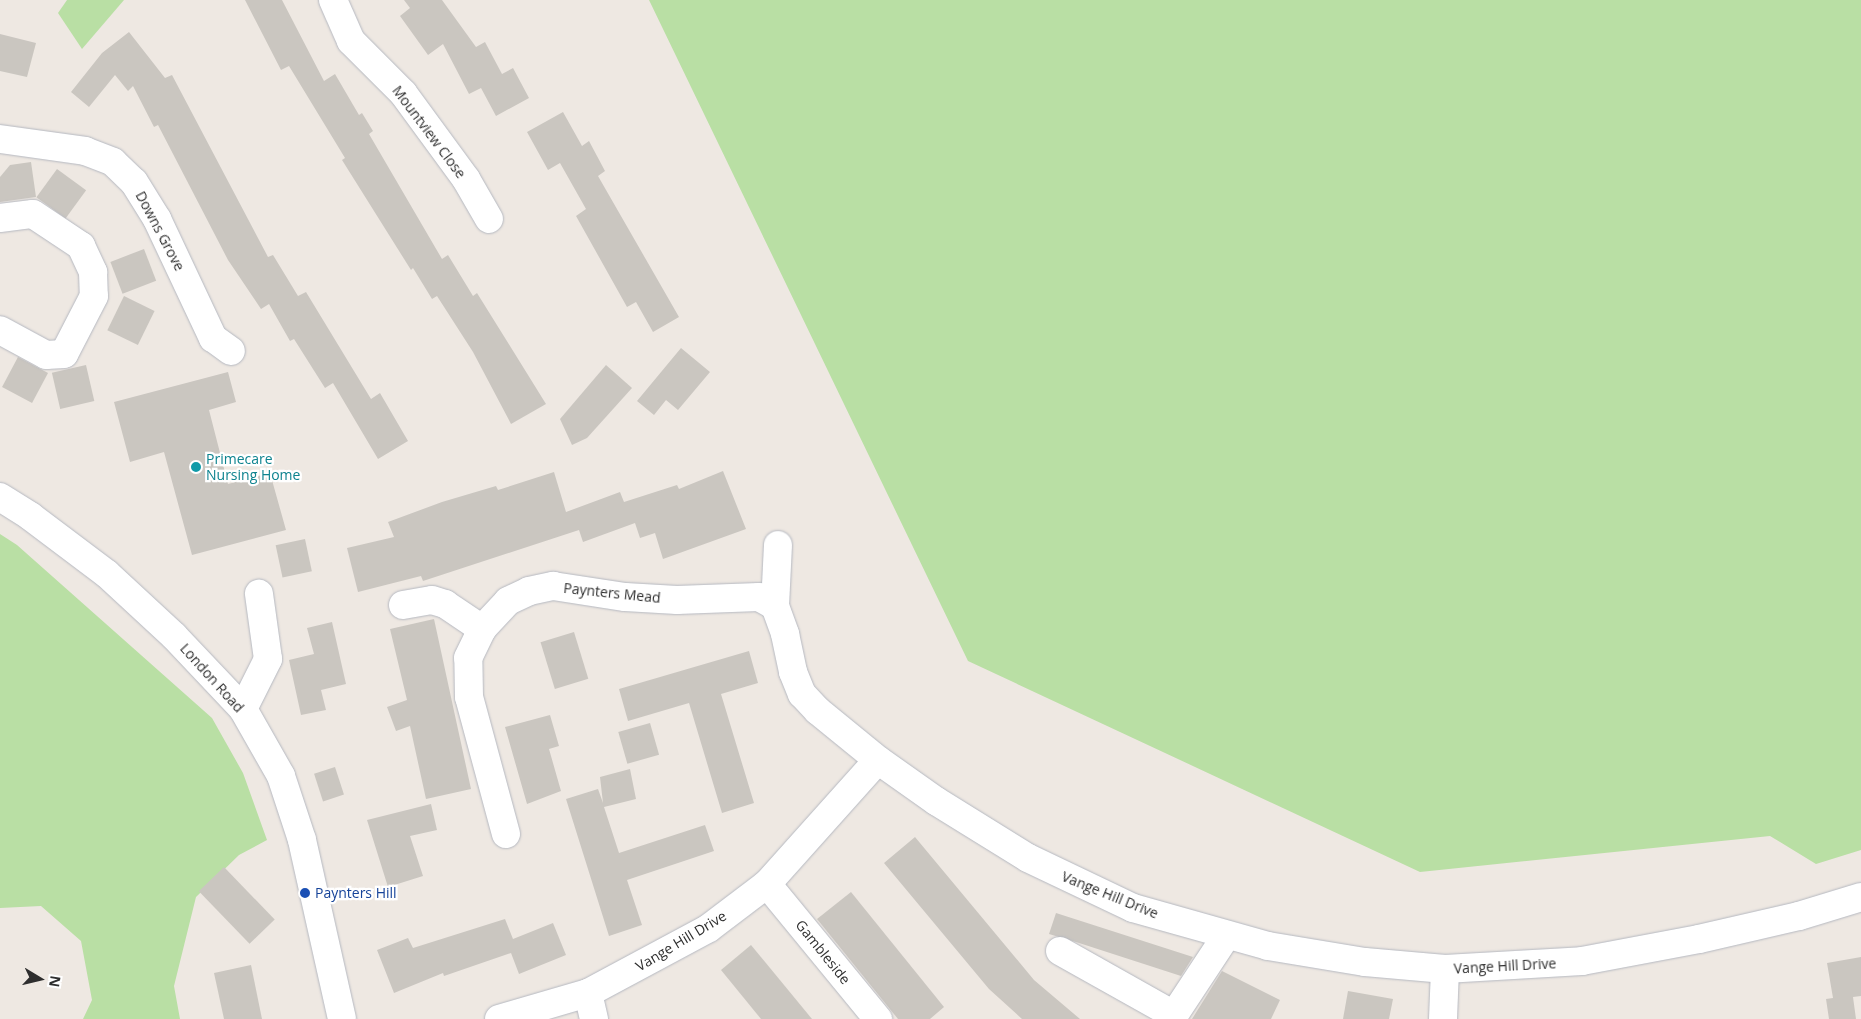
<!DOCTYPE html>
<html>
<head>
<meta charset="utf-8">
<style>
  body { margin:0 }
  #map { position:relative; width:1861px; height:1019px; overflow:hidden; background:#eee8e2; font-family:"Open Sans",sans-serif }
  div>[style] { position:absolute }
  .green>* { inset:0; background:#b9dfa4 }
  .building>* { inset:0; background:#cac6c0; transform-origin:0 0 }
  .roads { filter:drop-shadow(0 0 1px #b5b8c0) drop-shadow(0 0 1px #b5b8c0) }
  .minor>* { height:28px; margin:-14px; padding:0 14px; transform-origin:14px; border-radius:14px; background:#fff }
  .secondary>* { height:28px; margin:-14px; padding:0 14px; transform-origin:14px; border-radius:14px; background:#fff }
  .dots>* { width:14px; height:14px; translate:-50% -50%; box-sizing:border-box; border:2px solid #fff; border-radius:50% }
  span { translate:-50% -50%; white-space:nowrap; text-align:center; line-height:1.15; -webkit-text-stroke:4.5px #fff; paint-order:stroke }
  .street-label { font-size:14px; color:#2e2e2e }
  .culture-label { font-size:14px; color:#0d838f }
  .left { translate:0 -50%; text-align:left }
  .transit-label { font-size:14px; color:#164399 }
  .north { position:absolute; left:15px; top:954px; width:50px; height:50px; -webkit-text-stroke:4px #fff; paint-order:stroke; rotate:99deg; font-size:14px; font-weight:700; line-height:20px; text-align:center; color:#2e2e2e }
  .north::after { content:''; display:block; margin:auto; width:18px; height:22px; background:#2e2e2e; clip-path:polygon(50% 0,100% 100%,50% 72%,0 100%) }
</style>
</head>
<body>
<div id="map">
  <div class="green">
    <div style="clip-path:polygon(67px 0,124px 0,82px 49px,58px 13px)"></div>
    <div style="clip-path:polygon(649px 0,1861px 0,1861px 850px,1816px 864px,1770px 836px,1420px 872px,968px 661px)"></div>
    <div style="clip-path:polygon(0 534px,17px 545px,212px 718px,243px 773px,267px 840px,239px 855px,196px 897px,174px 986px,180px 1019px,83px 1019px,92px 1000px,81px 941px,41px 906px,0 908px)"></div>
  </div>
  <div class="building">
    <div style="clip-path:polygon(245px 0,282px 0,324px 81px,335px 74px,359px 115px,362px 113px,373px 131px,369px 134px,442px 259px,448px 255px,473px 296px,477px 293px,546px 404px,511px 424px,473px 352px,437px 296px,432px 299px,413px 268px,411px 270px,342px 160px,345px 158px,289px 66px,281px 70px)"></div>
    <div style="clip-path:polygon(404px 0,442px 0,476px 47px,485px 42px,502px 74px,513px 68px,529px 98px,496px 116px,481px 88px,469px 94px,443px 44px,428px 55px,400px 16px,410px 8px)"></div>
    <div style="clip-path:polygon(129px 32px,165px 78px,172px 75px,268px 257px,273px 255px,298px 296px,306px 292px,371px 399px,380px 393px,408px 441px,378px 459px,333px 383px,325px 388px,294px 339px,290px 341px,269px 304px,261px 309px,228px 260px,158px 125px,154px 127px,133px 86px,128px 91px,115px 75px,89px 107px,71px 92px,102px 53px)"></div>
    <div style="clip-path:polygon(0 34px,36px 43px,27px 77px,0 71px)"></div>
    <div style="clip-path:polygon(563px 112px,582px 146px,589px 141px,605px 171px,598px 176px,679px 317px,653px 332px,636px 302px,627px 307px,576px 216px,586px 209px,560px 163px,548px 170px,527px 132px)"></div>
    <div style="clip-path:polygon(31px 162px,36px 197px,0 202px,0 177px,10px 165px)"></div>
    <div style="left:57px;top:169px;width:36px;height:35px;rotate:36deg"></div>
    <div style="left:144px;top:249px;width:34px;height:36px;rotate:69deg"></div>
    <div style="left:124px;top:296px;width:34px;height:38px;rotate:26deg"></div>
    <div style="clip-path:polygon(681px 348px,710px 372px,678px 410px,666px 400px,654px 415px,637px 401px)"></div>
    <div style="left:18px;top:357px;width:34px;height:34px;rotate:28deg"></div>
    <div style="left:86px;top:365px;width:37px;height:35px;rotate:77deg"></div>
    <div style="clip-path:polygon(606px 365px,632px 388px,587px 438px,572px 445px,560px 419px)"></div>
    <div style="clip-path:polygon(228px 372px,236px 402px,209px 410px,228px 484px,270px 473px,286px 530px,192px 555px,164px 452px,130px 462px,114px 402px)"></div>
    <div style="clip-path:polygon(723px 471px,746px 529px,663px 559px,655px 533px,640px 538px,635px 523px,583px 542px,579px 530px,423px 581px,421px 576px,358px 592px,347px 548px,394px 537px,388px 522px,442px 502px,496px 486px,498px 490px,554px 472px,566px 512px,620px 492px,624px 502px,677px 485px,679px 489px)"></div>
    <div style="left:305px;top:539px;width:33px;height:30px;rotate:78deg"></div>
    <div style="clip-path:polygon(434px 619px,471px 789px,426px 799px,410px 726px,396px 731px,387px 707px,407px 700px,390px 629px)"></div>
    <div style="clip-path:polygon(332px 622px,346px 684px,321px 690px,326px 710px,301px 715px,289px 660px,314px 654px,307px 628px)"></div>
    <div style="left:574px;top:632px;width:49px;height:35px;rotate:73deg"></div>
    <div style="clip-path:polygon(749px 651px,758px 683px,721px 694px,754px 803px,722px 813px,689px 703px,628px 721px,619px 689px)"></div>
    <div style="clip-path:polygon(550px 715px,559px 746px,549px 749px,561px 791px,527px 804px,505px 727px)"></div>
    <div style="left:650px;top:723px;width:33px;height:33px;rotate:74deg"></div>
    <div style="left:335px;top:767px;width:29px;height:22px;rotate:72deg"></div>
    <div style="clip-path:polygon(630px 769px,636px 799px,604px 807px,619px 853px,705px 825px,714px 851px,627px 880px,642px 925px,609px 936px,566px 799px,598px 789px,603px 803px,600px 777px)"></div>
    <div style="clip-path:polygon(431px 804px,437px 830px,410px 836px,423px 876px,388px 887px,367px 820px)"></div>
    <div style="clip-path:polygon(915px 837px,1034px 980px,1080px 1019px,1022px 1019px,989px 989px,884px 863px)"></div>
    <div style="left:224px;top:867px;width:73px;height:35px;rotate:46deg"></div>
    <div style="clip-path:polygon(851px 892px,944px 1007px,930px 1019px,898px 1019px,817px 919px)"></div>
    <div style="clip-path:polygon(1056px 913px,1193px 957px,1181px 976px,1076px 942px,1049px 934px)"></div>
    <div style="clip-path:polygon(505px 919px,513px 939px,553px 923px,566px 955px,519px 974px,511px 953px,444px 976px,443px 973px,394px 993px,377px 950px,408px 938px,413px 948px)"></div>
    <div style="clip-path:polygon(751px 945px,812px 1019px,761px 1019px,721px 970px)"></div>
    <div style="clip-path:polygon(1861px 957px,1861px 996px,1853px 997px,1856px 1019px,1829px 1019px,1826px 999px,1833px 998px,1827px 963px)"></div>
    <div style="clip-path:polygon(251px 965px,262px 1019px,224px 1019px,214px 973px)"></div>
    <div style="clip-path:polygon(1222px 971px,1280px 1000px,1271px 1019px,1192px 1019px)"></div>
    <div style="clip-path:polygon(1348px 991px,1393px 999px,1389px 1019px,1343px 1019px)"></div>
  </div>
  <div class="roads">
    <div class="minor">
      <div style="left:333px;top:0;width:45px;rotate:66.3deg"></div>
      <div style="left:351px;top:41px;width:74px;rotate:45deg"></div>
      <div style="left:403px;top:93px;width:107px;rotate:53.8deg"></div>
      <div style="left:466px;top:179px;width:46px;rotate:60.1deg"></div>
      <div style="left:0;top:139px;width:86px;rotate:8deg"></div>
      <div style="left:85px;top:151px;width:30px;rotate:21deg"></div>
      <div style="left:113px;top:162px;width:29px;rotate:44deg"></div>
      <div style="left:134px;top:182px;width:44px;rotate:58.1deg"></div>
      <div style="left:157px;top:219px;width:132px;rotate:64.8deg"></div>
      <div style="left:213px;top:338px;width:22px;rotate:36deg"></div>
      <div style="left:0;top:218px;width:33px;rotate:-7deg"></div>
      <div style="left:33px;top:214px;width:58px;rotate:33.7deg"></div>
      <div style="left:81px;top:246px;width:29px;rotate:65deg"></div>
      <div style="left:93px;top:272px;width:24px;rotate:88deg"></div>
      <div style="left:94px;top:296px;width:65px;rotate:117.3deg"></div>
      <div style="left:64px;top:354px;width:18px;rotate:177deg"></div>
      <div style="left:46px;top:355px;width:52px;rotate:-151.5deg"></div>
      <div style="left:403px;top:605px;width:29px;rotate:-10deg"></div>
      <div style="left:432px;top:600px;width:14px;rotate:17deg"></div>
      <div style="left:445px;top:604px;width:45px;rotate:34deg"></div>
      <div style="left:775px;top:606px;width:61px;rotate:-87.2deg"></div>
      <div style="left:243px;top:709px;width:56px;rotate:-63.4deg"></div>
      <div style="left:268px;top:659px;width:66px;rotate:-97.9deg"></div>
      <div style="left:506px;top:834px;width:142px;rotate:-105.1deg"></div>
      <div style="left:469px;top:697px;width:39px;rotate:-91deg"></div>
      <div style="left:468px;top:658px;width:32px;rotate:-64deg"></div>
      <div style="left:482px;top:629px;width:38px;rotate:-47deg"></div>
      <div style="left:508px;top:601px;width:23px;rotate:-25deg"></div>
      <div style="left:529px;top:591px;width:25px;rotate:-12deg"></div>
      <div style="left:553px;top:586px;width:73px;rotate:8.7deg"></div>
      <div style="left:625px;top:597px;width:52px;rotate:3.3deg"></div>
      <div style="left:677px;top:600px;width:82px;rotate:-2.1deg"></div>
      <div style="left:759px;top:597px;width:18px;rotate:29deg"></div>
      <div style="left:775px;top:606px;width:30px;rotate:70deg"></div>
      <div style="left:785px;top:634px;width:39px;rotate:78deg"></div>
      <div style="left:793px;top:672px;width:24px;rotate:68deg"></div>
      <div style="left:802px;top:694px;width:23px;rotate:47deg"></div>
      <div style="left:818px;top:711px;width:77px;rotate:39.2deg"></div>
      <div style="left:767px;top:884px;width:175px;rotate:50.6deg"></div>
      <div style="left:1060px;top:951px;width:131px;rotate:29.3deg"></div>
      <div style="left:1174px;top:1015px;width:95px;rotate:-56.6deg"></div>
      <div style="left:588px;top:993px;width:27px;rotate:77deg"></div>
      <div style="left:499px;top:1019px;width:93px;rotate:-16.3deg"></div>
      <div style="left:588px;top:993px;width:137px;rotate:-28.2deg"></div>
      <div style="left:709px;top:928px;width:73px;rotate:-37.2deg"></div>
      <div style="left:767px;top:884px;width:166px;rotate:-48.2deg"></div>
      <div style="left:878px;top:760px;width:71px;rotate:35.3deg"></div>
      <div style="left:936px;top:801px;width:108px;rotate:31.8deg"></div>
      <div style="left:1028px;top:858px;width:116px;rotate:25.5deg"></div>
      <div style="left:1133px;top:908px;width:140px;rotate:15.7deg"></div>
      <div style="left:1268px;top:946px;width:98px;rotate:9.4deg"></div>
      <div style="left:1365px;top:962px;width:80px;rotate:5deg"></div>
      <div style="left:1445px;top:969px;width:137px;rotate:-3.3deg"></div>
      <div style="left:1582px;top:961px;width:119px;rotate:-10.6deg"></div>
      <div style="left:1699px;top:939px;width:103px;rotate:-13deg"></div>
      <div style="left:1799px;top:916px;width:65px;rotate:-17deg"></div>
      <div style="left:1443px;top:1019px;width:50px;rotate:-87.7deg"></div>
    </div>
    <div class="secondary">
      <div style="left:0;top:497px;width:36px;rotate:32deg"></div>
      <div style="left:30px;top:516px;width:96px;rotate:37deg"></div>
      <div style="left:107px;top:574px;width:91px;rotate:42.8deg"></div>
      <div style="left:174px;top:636px;width:100px;rotate:46.6deg"></div>
      <div style="left:243px;top:709px;width:77px;rotate:60.4deg"></div>
      <div style="left:281px;top:776px;width:67px;rotate:71.8deg"></div>
      <div style="left:302px;top:840px;width:183px;rotate:77.4deg"></div>
    </div>
  </div>
  <div class="dots">
    <div style="left:196px;top:467px;background:#0f9aa8"></div>
    <div style="left:305px;top:893px;background:#1a4fb4"></div>
  </div>
  <div class="street-label">
    <span style="left:429px;top:132px;rotate:53deg">Mountview Close</span>
    <span style="left:160px;top:231px;rotate:62deg">Downs Grove</span>
    <span style="left:612px;top:593px;rotate:6deg">Paynters Mead</span>
    <span style="left:212px;top:678px;rotate:48deg">London Road</span>
    <span style="left:1110px;top:895px;rotate:22deg">Vange Hill Drive</span>
    <span style="left:681px;top:941px;rotate:-31deg">Vange Hill Drive</span>
    <span style="left:823px;top:952px;rotate:51deg">Gambleside</span>
    <span style="left:1505px;top:966px;rotate:-3deg">Vange Hill Drive</span>
  </div>
  <div class="culture-label">
    <span class="left" style="left:206px;top:467px">Primecare<br>Nursing Home</span>
  </div>
  <div class="transit-label">
    <span class="left" style="left:315px;top:893px">Paynters Hill</span>
  </div>
  <div class="north">N</div>
</div>
</body>
</html>
